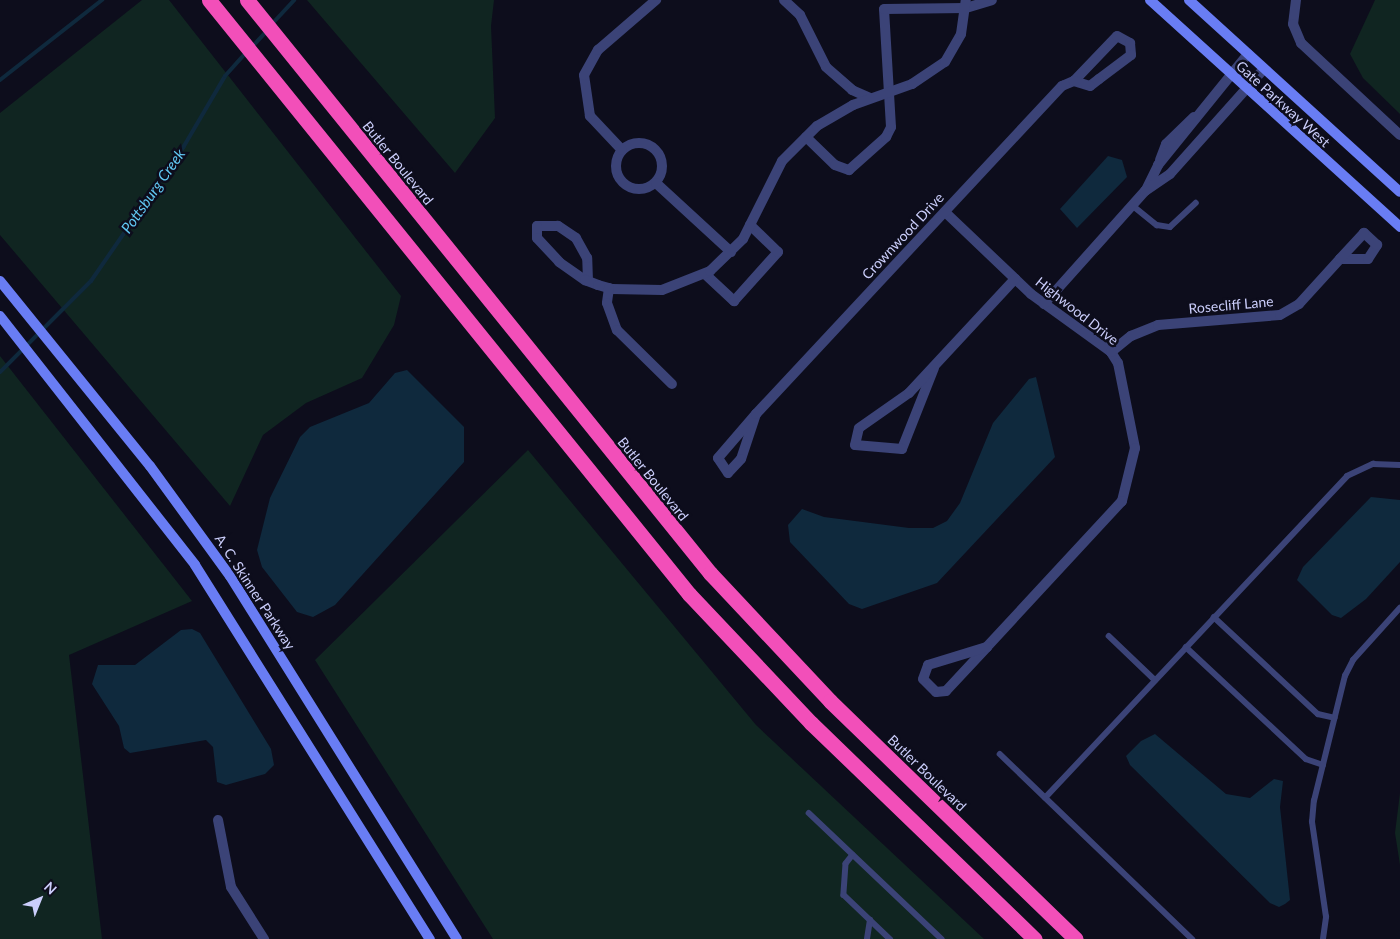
<!DOCTYPE html>
<html>
<head>
<meta charset="utf-8">
<style>
  body { margin:0 }
  #map { position:relative; width:1400px; height:939px; overflow:hidden; background:#0d0d1c; font-family:Lato,sans-serif }
  div>[style] { position:absolute }
  .green>* { inset:0; background:#102521 }
  .water>* { inset:0; background:#0f293d }
  .stream>* { height:4px; margin:-2px; padding:0 2px; transform-origin:2px; border-radius:2px; background:#0f293d }
  .service>* { height:5.5px; margin:-2.75px; padding:0 2.75px; transform-origin:2.75px; border-radius:2.75px; background:#3b4377 }
  .minor>* { height:10px; margin:-5px; padding:0 5px; transform-origin:5px; border-radius:5px; background:#3b4377 }
  .minor>.ring { margin:-5px; padding:0; box-sizing:content-box; background:none; border:10px solid #3b4377; border-radius:50% }
  .secondary>* { height:10px; margin:-5px; padding:0 5px; transform-origin:5px; border-radius:5px; background:#697df4 }
  .motorway>* { height:15px; margin:-7.5px; padding:0 7.5px; transform-origin:7.5px; border-radius:7.5px; background:#f24fb9 }
  span { translate:-50% -50%; white-space:nowrap; text-align:center; line-height:1.15; -webkit-text-stroke:5px #0d0d1c; paint-order:stroke }
  .street-label { font-size:14px; color:#cbcefb }
  .water-label { font-size:15px; color:#61c8f3; font-style:italic }
  .north { position:absolute; left:15px; top:874px; width:50px; height:50px; -webkit-text-stroke:4px #0d0d1c; paint-order:stroke; rotate:44deg; font-size:14px; font-weight:700; line-height:20px; text-align:center; color:#cbcefb }
  .north::after { content:''; display:block; margin:auto; width:18px; height:22px; background:#cbcefb; clip-path:polygon(50% 0,100% 100%,50% 72%,0 100%) }
</style>
</head>
<body>
<div id="map">
  <div class="green">
    <div style="clip-path:polygon(142px 0,169px 0,401px 296px,394px 325px,362px 378px,306px 403px,263px 435px,230px 506px,0 235px,0 113px)"></div>
    <div style="clip-path:polygon(307px 0,494px 0,491px 26px,495px 118px,455px 173px)"></div>
    <div style="clip-path:polygon(1375px 0,1400px 0,1400px 114px,1363px 78px,1350px 54px)"></div>
    <div style="clip-path:polygon(0 356px,192px 601px,69px 655px,102px 939px,0 939px)"></div>
    <div style="clip-path:polygon(528px 450px,756px 725px,984px 939px,493px 939px,315px 660px)"></div>
    <div style="clip-path:polygon(1400px 793px,1400px 865px,1395px 833px)"></div>
  </div>
  <div class="water">
    <div style="clip-path:polygon(1108px 156px,1122px 160px,1127px 177px,1077px 228px,1060px 209px)"></div>
    <div style="clip-path:polygon(407px 370px,464px 427px,464px 462px,335px 605px,313px 617px,297px 612px,262px 567px,257px 550px,270px 498px,300px 437px,310px 427px,369px 403px,395px 373px)"></div>
    <div style="clip-path:polygon(1036px 377px,1055px 457px,937px 583px,862px 609px,849px 604px,790px 542px,788px 525px,802px 509px,824px 517px,909px 528px,933px 528px,947px 521px,960px 503px,993px 423px,1029px 379px)"></div>
    <div style="clip-path:polygon(1371px 497px,1400px 500px,1400px 562px,1366px 599px,1341px 618px,1332px 615px,1297px 580px,1303px 567px)"></div>
    <div style="clip-path:polygon(192px 629px,200px 633px,271px 749px,274px 765px,265px 774px,226px 785px,217px 782px,213px 747px,206px 740px,130px 753px,124px 748px,119px 726px,92px 684px,98px 665px,135px 665px,181px 630px)"></div>
    <div style="clip-path:polygon(1155px 734px,1226px 794px,1250px 798px,1274px 779px,1283px 781px,1280px 807px,1290px 900px,1285px 904px,1279px 907px,1270px 903px,1130px 765px,1126px 756px,1141px 741px)"></div>
  </div>
  <div class="stream">
    <div style="left:271px;top:25px;width:34px;rotate:-47deg"></div>
    <div style="left:251px;top:48px;width:23px;rotate:-47deg"></div>
    <div style="left:0;top:80px;width:130px;rotate:-38.1deg"></div>
    <div style="left:0;top:372px;width:129px;rotate:-45deg"></div>
    <div style="left:91px;top:281px;width:164px;rotate:-55.4deg"></div>
    <div style="left:184px;top:146px;width:81px;rotate:-59.6deg"></div>
    <div style="left:225px;top:76px;width:31px;rotate:-48deg"></div>
  </div>
  <div class="service">
    <div style="left:1132px;top:205px;width:32px;rotate:39deg"></div>
    <div style="left:1157px;top:225px;width:13px;rotate:9deg"></div>
    <div style="left:1170px;top:227px;width:35px;rotate:-43deg"></div>
    <div style="left:1214px;top:617px;width:142px;rotate:43deg"></div>
    <div style="left:1318px;top:714px;width:17px;rotate:13deg"></div>
    <div style="left:1109px;top:636px;width:64px;rotate:43.7deg"></div>
    <div style="left:1186px;top:647px;width:164px;rotate:43deg"></div>
    <div style="left:1306px;top:759px;width:18px;rotate:19deg"></div>
    <div style="left:1000px;top:754px;width:267px;rotate:43.9deg"></div>
    <div style="left:1045px;top:798px;width:441px;rotate:-46.8deg"></div>
    <div style="left:1347px;top:476px;width:29px;rotate:-25deg"></div>
    <div style="left:1373px;top:464px;width:27px;rotate:2deg"></div>
    <div style="left:809px;top:813px;width:183px;rotate:43.5deg"></div>
    <div style="left:853px;top:855px;width:11px;rotate:128deg"></div>
    <div style="left:846px;top:864px;width:31px;rotate:94deg"></div>
    <div style="left:844px;top:895px;width:64px;rotate:43.7deg"></div>
    <div style="left:867px;top:939px;width:19px;rotate:-81deg"></div>
    <div style="left:1323px;top:939px;width:22px;rotate:-82deg"></div>
    <div style="left:1326px;top:917px;width:96px;rotate:-98.4deg"></div>
    <div style="left:1312px;top:822px;width:21px;rotate:-85deg"></div>
    <div style="left:1314px;top:801px;width:129px;rotate:-76.1deg"></div>
    <div style="left:1345px;top:676px;width:18px;rotate:-63deg"></div>
    <div style="left:1353px;top:660px;width:70px;rotate:-47.9deg"></div>
  </div>
  <div class="minor">
    <div style="left:784px;top:0;width:22px;rotate:43deg"></div>
    <div style="left:800px;top:15px;width:58px;rotate:63.4deg"></div>
    <div style="left:826px;top:67px;width:35px;rotate:41deg"></div>
    <div style="left:852px;top:90px;width:20px;rotate:24deg"></div>
    <div style="left:1296px;top:0;width:24px;rotate:97deg"></div>
    <div style="left:1293px;top:24px;width:21px;rotate:67deg"></div>
    <div style="left:1301px;top:43px;width:135px;rotate:42.9deg"></div>
    <div style="left:806px;top:137px;width:40px;rotate:44deg"></div>
    <div style="left:835px;top:165px;width:15px;rotate:20deg"></div>
    <div style="left:849px;top:170px;width:50px;rotate:-41.7deg"></div>
    <div style="left:886px;top:137px;width:11px;rotate:-63deg"></div>
    <div style="left:891px;top:127px;width:118px;rotate:-93.4deg"></div>
    <div style="left:884px;top:9px;width:82px;rotate:-0.7deg"></div>
    <div style="left:966px;top:8px;width:27px;rotate:-17deg"></div>
    <div class="ring" style="left:616px;top:143px;width:36px;height:36px"></div>
    <div style="left:622px;top:150px;width:47px;rotate:-133.3deg"></div>
    <div style="left:590px;top:116px;width:41px;rotate:-98.3deg"></div>
    <div style="left:584px;top:75px;width:29px;rotate:-61deg"></div>
    <div style="left:598px;top:50px;width:77px;rotate:-40.8deg"></div>
    <div style="left:1160px;top:160px;width:17px;rotate:-69deg"></div>
    <div style="left:1166px;top:144px;width:39px;rotate:-44deg"></div>
    <div style="left:656px;top:183px;width:102px;rotate:42.6deg"></div>
    <div style="left:1146px;top:190px;width:28px;rotate:-64deg"></div>
    <div style="left:1158px;top:165px;width:143px;rotate:-51deg"></div>
    <div style="left:945px;top:212px;width:119px;rotate:43.6deg"></div>
    <div style="left:1031px;top:294px;width:99px;rotate:35.9deg"></div>
    <div style="left:1111px;top:352px;width:13px;rotate:58deg"></div>
    <div style="left:1118px;top:363px;width:87px;rotate:78.7deg"></div>
    <div style="left:1135px;top:448px;width:55px;rotate:103.8deg"></div>
    <div style="left:1122px;top:501px;width:199px;rotate:132.8deg"></div>
    <div style="left:987px;top:647px;width:60px;rotate:133deg"></div>
    <div style="left:946px;top:691px;width:10px;rotate:174deg"></div>
    <div style="left:936px;top:692px;width:18px;rotate:-135deg"></div>
    <div style="left:923px;top:679px;width:15px;rotate:-70deg"></div>
    <div style="left:928px;top:665px;width:62px;rotate:-17deg"></div>
    <div style="left:705px;top:274px;width:40px;rotate:43deg"></div>
    <div style="left:734px;top:301px;width:66px;rotate:-48.1deg"></div>
    <div style="left:778px;top:252px;width:39px;rotate:-136deg"></div>
    <div style="left:588px;top:281px;width:23px;rotate:-92deg"></div>
    <div style="left:587px;top:258px;width:23px;rotate:-119deg"></div>
    <div style="left:576px;top:238px;width:22px;rotate:-146deg"></div>
    <div style="left:558px;top:226px;width:21px;rotate:180deg"></div>
    <div style="left:537px;top:226px;width:12px;rotate:90deg"></div>
    <div style="left:537px;top:238px;width:33px;rotate:47deg"></div>
    <div style="left:559px;top:262px;width:32px;rotate:35deg"></div>
    <div style="left:585px;top:280px;width:14px;rotate:21deg"></div>
    <div style="left:598px;top:285px;width:15px;rotate:16deg"></div>
    <div style="left:612px;top:289px;width:50px;rotate:1.1deg"></div>
    <div style="left:662px;top:290px;width:52px;rotate:-21.6deg"></div>
    <div style="left:710px;top:271px;width:46px;rotate:-44.1deg"></div>
    <div style="left:743px;top:239px;width:87px;rotate:-63.4deg"></div>
    <div style="left:782px;top:161px;width:49px;rotate:-45deg"></div>
    <div style="left:817px;top:126px;width:42px;rotate:-30.3deg"></div>
    <div style="left:853px;top:105px;width:63px;rotate:-19.6deg"></div>
    <div style="left:912px;top:84px;width:40px;rotate:-34deg"></div>
    <div style="left:945px;top:62px;width:32px;rotate:-60deg"></div>
    <div style="left:961px;top:34px;width:34px;rotate:-82deg"></div>
    <div style="left:609px;top:288px;width:15px;rotate:98deg"></div>
    <div style="left:607px;top:303px;width:29px;rotate:70deg"></div>
    <div style="left:617px;top:330px;width:77px;rotate:44.5deg"></div>
    <div style="left:1044px;top:304px;width:152px;rotate:-48.2deg"></div>
    <div style="left:1145px;top:191px;width:30px;rotate:-34deg"></div>
    <div style="left:1170px;top:174px;width:141px;rotate:-48.2deg"></div>
    <div style="left:1111px;top:352px;width:26px;rotate:-39deg"></div>
    <div style="left:1131px;top:336px;width:29px;rotate:-22deg"></div>
    <div style="left:1158px;top:325px;width:122px;rotate:-4.7deg"></div>
    <div style="left:1280px;top:315px;width:22px;rotate:-30deg"></div>
    <div style="left:1299px;top:304px;width:61px;rotate:-47.7deg"></div>
    <div style="left:1340px;top:259px;width:28px"></div>
    <div style="left:1368px;top:259px;width:17px;rotate:-57deg"></div>
    <div style="left:1377px;top:245px;width:18px;rotate:-137deg"></div>
    <div style="left:1364px;top:233px;width:35px;rotate:133deg"></div>
    <div style="left:934px;top:368px;width:87px;rotate:111.6deg"></div>
    <div style="left:902px;top:449px;width:47px;rotate:-175.1deg"></div>
    <div style="left:855px;top:445px;width:17px;rotate:-77deg"></div>
    <div style="left:859px;top:428px;width:61px;rotate:-35deg"></div>
    <div style="left:909px;top:393px;width:156px;rotate:-47.1deg"></div>
    <div style="left:756px;top:414px;width:47px;rotate:108.4deg"></div>
    <div style="left:741px;top:459px;width:19px;rotate:133deg"></div>
    <div style="left:728px;top:473px;width:18px;rotate:-124deg"></div>
    <div style="left:718px;top:458px;width:58px;rotate:-49.2deg"></div>
    <div style="left:756px;top:414px;width:449px;rotate:-47deg"></div>
    <div style="left:1062px;top:86px;width:13px;rotate:-23deg"></div>
    <div style="left:1074px;top:81px;width:62px;rotate:-46.3deg"></div>
    <div style="left:1117px;top:36px;width:15px;rotate:28deg"></div>
    <div style="left:1130px;top:43px;width:12px;rotate:85deg"></div>
    <div style="left:1131px;top:55px;width:40px;rotate:143deg"></div>
    <div style="left:1099px;top:79px;width:11px;rotate:142deg"></div>
    <div style="left:1090px;top:86px;width:17px;rotate:-163deg"></div>
    <div style="left:218px;top:820px;width:68px;rotate:79deg"></div>
    <div style="left:231px;top:887px;width:62px;rotate:57.6deg"></div>
  </div>
  <div class="secondary">
    <div style="left:1150px;top:0;width:338px;rotate:42.2deg"></div>
    <div style="left:1189px;top:0;width:285px;rotate:42.3deg"></div>
    <div style="left:0;top:281px;width:238px;rotate:51deg"></div>
    <div style="left:150px;top:466px;width:136px;rotate:54deg"></div>
    <div style="left:230px;top:576px;width:428px;rotate:58deg"></div>
    <div style="left:0;top:316px;width:316px;rotate:51.9deg"></div>
    <div style="left:195px;top:565px;width:442px;rotate:57.9deg"></div>
  </div>
  <div class="motorway">
    <div style="left:209px;top:0;width:764px;rotate:51.06deg"></div>
    <div style="left:689px;top:594px;width:178px;rotate:46.6deg"></div>
    <div style="left:811px;top:723px;width:311px;rotate:44deg"></div>
    <div style="left:247px;top:0;width:737px;rotate:51.06deg"></div>
    <div style="left:710px;top:573px;width:175px;rotate:46.8deg"></div>
    <div style="left:830px;top:701px;width:342px;rotate:44.1deg"></div>
  </div>
  <div class="street-label">
    <span style="left:1283px;top:104px;rotate:42deg">Gate Parkway West</span>
    <span style="left:398px;top:163px;rotate:51deg">Butler Boulevard</span>
    <span style="left:903px;top:236px;rotate:-47deg">Crownwood Drive</span>
    <span style="left:1231px;top:305px;rotate:-5deg">Rosecliff Lane</span>
    <span style="left:1077px;top:311px;rotate:38deg">Highwood Drive</span>
    <span style="left:653px;top:479px;rotate:51deg">Butler Boulevard</span>
    <span style="left:255px;top:592px;rotate:57deg">A. C. Skinner Parkway</span>
    <span style="left:927px;top:773px;rotate:44deg">Butler Boulevard</span>
  </div>
  <div class="water-label">
    <span style="left:153px;top:191px;rotate:-55deg">Pottsburg Creek</span>
  </div>
  <div class="north">N</div>
</div>
</body>
</html>
